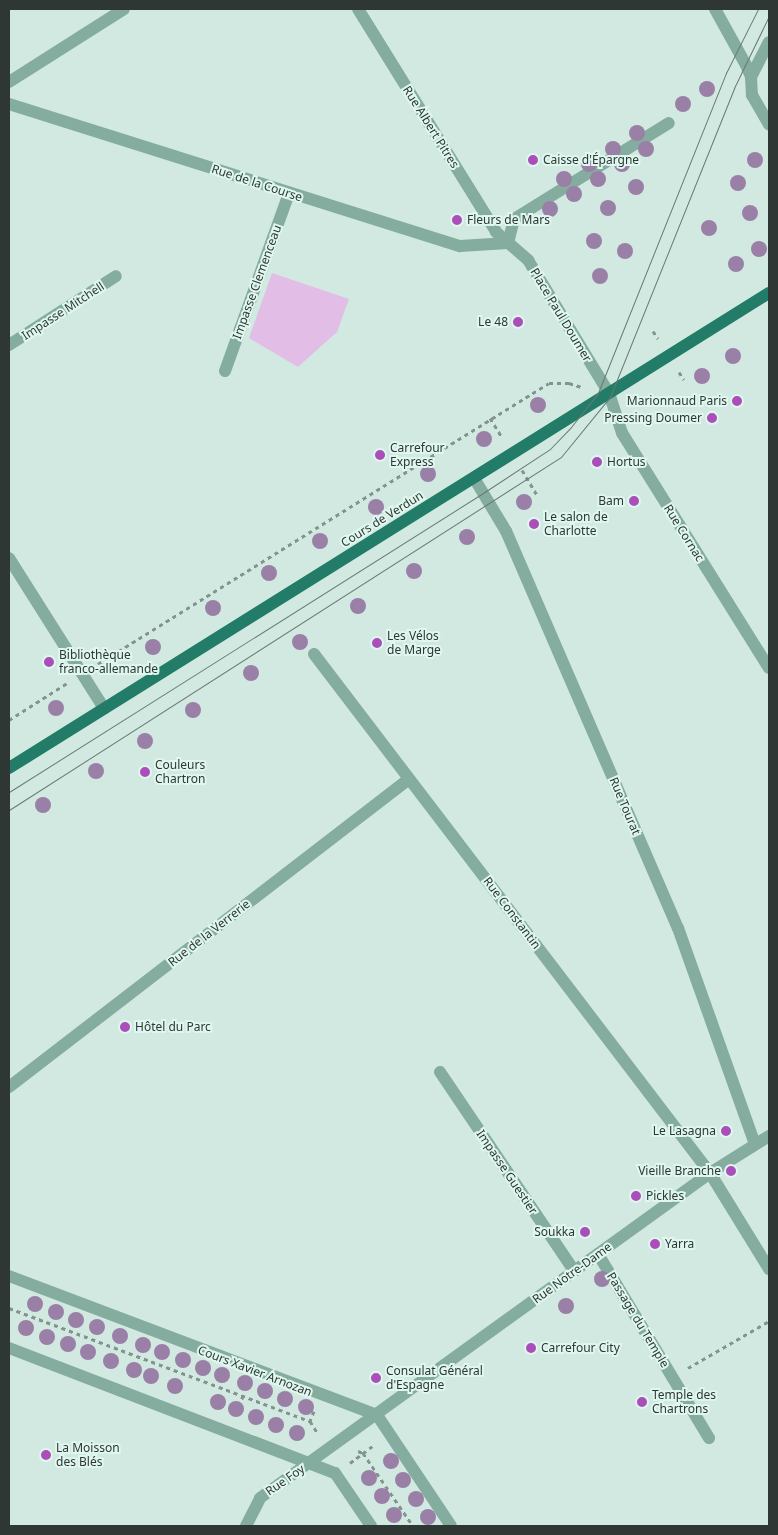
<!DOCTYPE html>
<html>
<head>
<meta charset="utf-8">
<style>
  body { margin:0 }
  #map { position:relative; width:778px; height:1535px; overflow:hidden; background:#d2e9e1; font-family:"Noto Sans",sans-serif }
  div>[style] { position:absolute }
  .green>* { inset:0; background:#e2bee7 }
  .path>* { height:3px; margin-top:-1.5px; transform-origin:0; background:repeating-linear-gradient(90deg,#83948e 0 4px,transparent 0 8px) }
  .minor>* { height:12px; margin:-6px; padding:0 6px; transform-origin:6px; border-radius:6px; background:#84ac9f }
  .major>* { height:12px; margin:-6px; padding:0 6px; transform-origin:6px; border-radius:6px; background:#227c67 }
  .tram>* { height:1px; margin:-0.5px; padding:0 0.5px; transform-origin:0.5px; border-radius:0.5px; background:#6a7873 }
  .trees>* { width:16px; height:16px; margin:-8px; border-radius:50%; background:#9a80a6 }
  .dots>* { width:14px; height:14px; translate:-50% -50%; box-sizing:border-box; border:2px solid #dff7ef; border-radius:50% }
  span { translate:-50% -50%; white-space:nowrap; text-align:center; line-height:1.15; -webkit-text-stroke:4px #dff7ef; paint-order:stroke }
  .street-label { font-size:12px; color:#2e3734 }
  .poi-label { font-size:12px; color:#2e3734 }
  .left { translate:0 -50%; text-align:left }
  .right { translate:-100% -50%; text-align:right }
  .frame { position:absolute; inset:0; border:10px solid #2e3734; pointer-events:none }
</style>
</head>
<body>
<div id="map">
  <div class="green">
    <div style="clip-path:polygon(272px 273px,349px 299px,337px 332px,298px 367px,249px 338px)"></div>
  </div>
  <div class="path">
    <div style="left:653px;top:331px;width:9px;rotate:58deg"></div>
    <div style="left:679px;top:372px;width:9px;rotate:58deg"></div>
    <div style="left:490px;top:418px;width:22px;rotate:58deg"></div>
    <div style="left:522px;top:470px;width:29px;rotate:59deg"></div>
    <div style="left:98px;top:664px;width:531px;rotate:-31.93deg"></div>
    <div style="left:549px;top:383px;width:20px"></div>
    <div style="left:569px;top:383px;width:13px;rotate:18deg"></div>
    <div style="left:9px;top:720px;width:69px;rotate:-32.5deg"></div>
    <div style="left:9px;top:1308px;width:322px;rotate:20.6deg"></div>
    <div style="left:688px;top:1368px;width:94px;rotate:-30.1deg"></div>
    <div style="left:314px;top:1411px;width:11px;rotate:112deg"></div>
    <div style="left:310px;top:1421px;width:15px;rotate:58deg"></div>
    <div style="left:236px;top:1414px;width:19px;rotate:-69deg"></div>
    <div style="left:358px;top:1451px;width:5px;rotate:22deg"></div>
    <div style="left:363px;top:1453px;width:88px;rotate:55.6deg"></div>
    <div style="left:350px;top:1463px;width:31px;rotate:-37deg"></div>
  </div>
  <div class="minor">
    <div style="left:358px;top:9px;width:262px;rotate:58.2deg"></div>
    <div style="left:496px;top:232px;width:43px;rotate:41.2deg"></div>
    <div style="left:528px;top:260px;width:156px;rotate:58.7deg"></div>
    <div style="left:609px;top:393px;width:42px;rotate:72deg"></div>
    <div style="left:622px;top:433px;width:277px;rotate:58deg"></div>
    <div style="left:715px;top:9px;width:64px;rotate:61deg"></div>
    <div style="left:746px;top:65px;width:13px;rotate:67deg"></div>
    <div style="left:751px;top:77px;width:18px;rotate:87deg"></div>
    <div style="left:752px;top:95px;width:34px;rotate:60deg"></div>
    <div style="left:751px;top:77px;width:39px;rotate:-63deg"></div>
    <div style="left:9px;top:82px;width:136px;rotate:-32.4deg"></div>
    <div style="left:9px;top:104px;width:473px;rotate:17.5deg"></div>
    <div style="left:460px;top:246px;width:48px;rotate:-3.6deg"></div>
    <div style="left:508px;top:243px;width:25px;rotate:-76deg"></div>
    <div style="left:514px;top:219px;width:182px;rotate:-31.8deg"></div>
    <div style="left:9px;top:345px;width:127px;rotate:-32.8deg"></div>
    <div style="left:225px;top:371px;width:189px;rotate:-70.2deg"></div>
    <div style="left:474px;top:478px;width:62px;rotate:58.9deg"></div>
    <div style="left:506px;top:531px;width:433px;rotate:66.6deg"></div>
    <div style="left:678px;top:928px;width:229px;rotate:70.4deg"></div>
    <div style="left:9px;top:558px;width:178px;rotate:57.7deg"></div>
    <div style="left:314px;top:654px;width:653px;rotate:52.66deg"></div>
    <div style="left:710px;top:1173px;width:113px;rotate:58.4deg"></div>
    <div style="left:440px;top:1072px;width:240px;rotate:56deg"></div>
    <div style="left:9px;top:1087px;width:505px;rotate:-37.6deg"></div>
    <div style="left:598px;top:1254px;width:215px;rotate:58.9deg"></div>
    <div style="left:9px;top:1276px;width:393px;rotate:20.7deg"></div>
    <div style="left:377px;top:1415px;width:133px;rotate:56.3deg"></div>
    <div style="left:9px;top:1348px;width:349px;rotate:21deg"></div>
    <div style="left:335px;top:1473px;width:64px;rotate:55.8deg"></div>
    <div style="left:246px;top:1526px;width:31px;rotate:-63deg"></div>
    <div style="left:260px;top:1498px;width:555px;rotate:-35.84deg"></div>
    <div style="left:710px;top:1173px;width:70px;rotate:-32.1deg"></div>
  </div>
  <div class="major">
    <div style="left:9px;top:768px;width:896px;rotate:-32.01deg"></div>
  </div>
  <div class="tram">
    <div style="left:9px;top:792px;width:560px;rotate:-32.24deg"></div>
    <div style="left:483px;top:493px;width:80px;rotate:-33.3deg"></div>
    <div style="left:550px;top:449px;width:30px;rotate:-46deg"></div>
    <div style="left:571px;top:427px;width:43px;rotate:-51.5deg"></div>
    <div style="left:598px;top:393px;width:345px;rotate:-68.2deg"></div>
    <div style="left:726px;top:73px;width:72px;rotate:-63.4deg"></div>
    <div style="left:9px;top:810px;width:655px;rotate:-32.6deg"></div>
    <div style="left:561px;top:457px;width:77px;rotate:-50.8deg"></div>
    <div style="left:610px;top:397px;width:333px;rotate:-68.1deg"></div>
    <div style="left:734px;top:88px;width:80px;rotate:-64.1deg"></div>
  </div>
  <div class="trees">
    <div style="left:707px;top:89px"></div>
    <div style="left:683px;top:104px"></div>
    <div style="left:637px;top:133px"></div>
    <div style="left:613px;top:149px"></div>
    <div style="left:646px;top:149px"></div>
    <div style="left:755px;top:160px"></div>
    <div style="left:589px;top:164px"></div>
    <div style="left:622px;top:164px"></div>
    <div style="left:564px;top:179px"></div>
    <div style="left:598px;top:179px"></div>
    <div style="left:738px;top:183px"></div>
    <div style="left:636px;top:187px"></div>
    <div style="left:574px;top:194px"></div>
    <div style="left:608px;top:208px"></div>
    <div style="left:550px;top:209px"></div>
    <div style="left:750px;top:213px"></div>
    <div style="left:709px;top:228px"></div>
    <div style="left:594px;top:241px"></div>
    <div style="left:759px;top:249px"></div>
    <div style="left:625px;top:251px"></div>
    <div style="left:736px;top:264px"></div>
    <div style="left:600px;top:276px"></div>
    <div style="left:733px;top:356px"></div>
    <div style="left:702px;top:376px"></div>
    <div style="left:538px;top:405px"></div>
    <div style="left:484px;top:439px"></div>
    <div style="left:428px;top:474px"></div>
    <div style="left:524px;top:502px"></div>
    <div style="left:376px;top:507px"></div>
    <div style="left:467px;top:537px"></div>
    <div style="left:320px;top:541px"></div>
    <div style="left:414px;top:571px"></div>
    <div style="left:269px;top:573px"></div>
    <div style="left:358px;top:606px"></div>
    <div style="left:213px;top:608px"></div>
    <div style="left:300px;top:642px"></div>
    <div style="left:153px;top:647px"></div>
    <div style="left:251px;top:673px"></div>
    <div style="left:56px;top:708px"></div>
    <div style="left:193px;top:710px"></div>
    <div style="left:145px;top:741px"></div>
    <div style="left:96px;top:771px"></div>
    <div style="left:43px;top:805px"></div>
    <div style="left:602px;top:1279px"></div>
    <div style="left:35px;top:1304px"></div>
    <div style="left:566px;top:1306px"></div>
    <div style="left:56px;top:1312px"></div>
    <div style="left:76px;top:1320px"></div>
    <div style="left:97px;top:1327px"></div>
    <div style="left:26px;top:1328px"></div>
    <div style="left:120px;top:1336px"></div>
    <div style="left:47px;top:1337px"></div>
    <div style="left:68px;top:1344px"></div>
    <div style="left:143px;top:1345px"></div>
    <div style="left:88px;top:1352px"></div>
    <div style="left:162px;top:1352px"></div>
    <div style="left:183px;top:1360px"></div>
    <div style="left:111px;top:1361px"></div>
    <div style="left:203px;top:1368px"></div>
    <div style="left:134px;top:1370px"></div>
    <div style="left:222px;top:1375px"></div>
    <div style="left:151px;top:1376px"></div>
    <div style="left:245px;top:1383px"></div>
    <div style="left:175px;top:1386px"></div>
    <div style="left:265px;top:1391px"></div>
    <div style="left:285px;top:1399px"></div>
    <div style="left:218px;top:1402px"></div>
    <div style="left:306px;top:1407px"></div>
    <div style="left:236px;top:1409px"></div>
    <div style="left:256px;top:1417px"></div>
    <div style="left:276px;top:1425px"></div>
    <div style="left:297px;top:1433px"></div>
    <div style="left:391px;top:1461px"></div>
    <div style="left:369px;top:1478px"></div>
    <div style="left:403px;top:1480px"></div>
    <div style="left:382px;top:1496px"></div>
    <div style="left:416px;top:1499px"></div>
    <div style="left:394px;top:1515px"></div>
    <div style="left:428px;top:1517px"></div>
  </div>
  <div class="dots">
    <div style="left:533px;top:160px;background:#aa4eb9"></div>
    <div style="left:457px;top:220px;background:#aa4eb9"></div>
    <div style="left:518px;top:322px;background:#aa4eb9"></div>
    <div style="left:737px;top:401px;background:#aa4eb9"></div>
    <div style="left:712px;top:418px;background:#aa4eb9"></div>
    <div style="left:380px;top:455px;background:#aa4eb9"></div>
    <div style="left:597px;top:462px;background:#aa4eb9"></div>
    <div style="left:634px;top:501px;background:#aa4eb9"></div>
    <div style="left:534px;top:524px;background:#aa4eb9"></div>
    <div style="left:377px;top:643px;background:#aa4eb9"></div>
    <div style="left:49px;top:662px;background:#aa4eb9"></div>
    <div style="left:145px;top:772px;background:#aa4eb9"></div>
    <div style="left:125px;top:1027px;background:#aa4eb9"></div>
    <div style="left:726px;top:1131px;background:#aa4eb9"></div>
    <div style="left:731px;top:1171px;background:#aa4eb9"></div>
    <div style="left:636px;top:1196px;background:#aa4eb9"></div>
    <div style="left:585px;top:1232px;background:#aa4eb9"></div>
    <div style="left:655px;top:1244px;background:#aa4eb9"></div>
    <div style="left:531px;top:1348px;background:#aa4eb9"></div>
    <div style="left:376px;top:1378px;background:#aa4eb9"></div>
    <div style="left:642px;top:1402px;background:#aa4eb9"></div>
    <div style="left:46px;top:1455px;background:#aa4eb9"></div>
  </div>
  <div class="street-label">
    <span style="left:431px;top:127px;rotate:58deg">Rue Albert Pitres</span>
    <span style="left:257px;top:183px;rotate:18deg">Rue de la Course</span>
    <span style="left:257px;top:282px;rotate:-70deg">Impasse Clemenceau</span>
    <span style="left:63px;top:311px;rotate:-33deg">Impasse Mitchell</span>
    <span style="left:561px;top:315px;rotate:59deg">Place Paul Doumer</span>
    <span style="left:382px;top:519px;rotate:-32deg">Cours de Verdun</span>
    <span style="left:684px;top:533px;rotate:58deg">Rue Cornac</span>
    <span style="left:625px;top:806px;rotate:67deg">Rue Tourat</span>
    <span style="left:512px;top:913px;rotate:53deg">Rue Constantin</span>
    <span style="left:209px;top:933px;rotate:-38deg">Rue de la Verrerie</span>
    <span style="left:507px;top:1172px;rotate:56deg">Impasse Guestier</span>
    <span style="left:572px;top:1273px;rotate:-36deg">Rue Notre-Dame</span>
    <span style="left:638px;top:1320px;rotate:59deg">Passage du Temple</span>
    <span style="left:255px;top:1371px;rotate:21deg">Cours Xavier Arnozan</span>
    <span style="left:285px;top:1480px;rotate:-35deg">Rue Foy</span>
  </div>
  <div class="poi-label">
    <span class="left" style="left:543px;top:160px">Caisse d'Épargne</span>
    <span class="left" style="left:467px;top:220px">Fleurs de Mars</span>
    <span class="right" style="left:508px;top:322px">Le 48</span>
    <span class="right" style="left:727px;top:401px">Marionnaud Paris</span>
    <span class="right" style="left:702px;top:418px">Pressing Doumer</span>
    <span class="left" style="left:390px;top:455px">Carrefour<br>Express</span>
    <span class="left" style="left:607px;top:462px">Hortus</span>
    <span class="right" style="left:624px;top:501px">Bam</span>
    <span class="left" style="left:544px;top:524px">Le salon de<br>Charlotte</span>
    <span class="left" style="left:387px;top:643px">Les Vélos<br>de Marge</span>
    <span class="left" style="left:59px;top:662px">Bibliothèque<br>franco-allemande</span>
    <span class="left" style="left:155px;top:772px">Couleurs<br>Chartron</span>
    <span class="left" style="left:135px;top:1027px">Hôtel du Parc</span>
    <span class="right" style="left:716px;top:1131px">Le Lasagna</span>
    <span class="right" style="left:721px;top:1171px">Vieille Branche</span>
    <span class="left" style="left:646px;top:1196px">Pickles</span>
    <span class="right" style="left:575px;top:1232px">Soukka</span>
    <span class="left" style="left:665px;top:1244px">Yarra</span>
    <span class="left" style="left:541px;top:1348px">Carrefour City</span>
    <span class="left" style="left:386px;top:1378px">Consulat Général<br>d'Espagne</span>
    <span class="left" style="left:652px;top:1402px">Temple des<br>Chartrons</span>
    <span class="left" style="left:56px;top:1455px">La Moisson<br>des Blés</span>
  </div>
  <div class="frame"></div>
</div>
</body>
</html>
